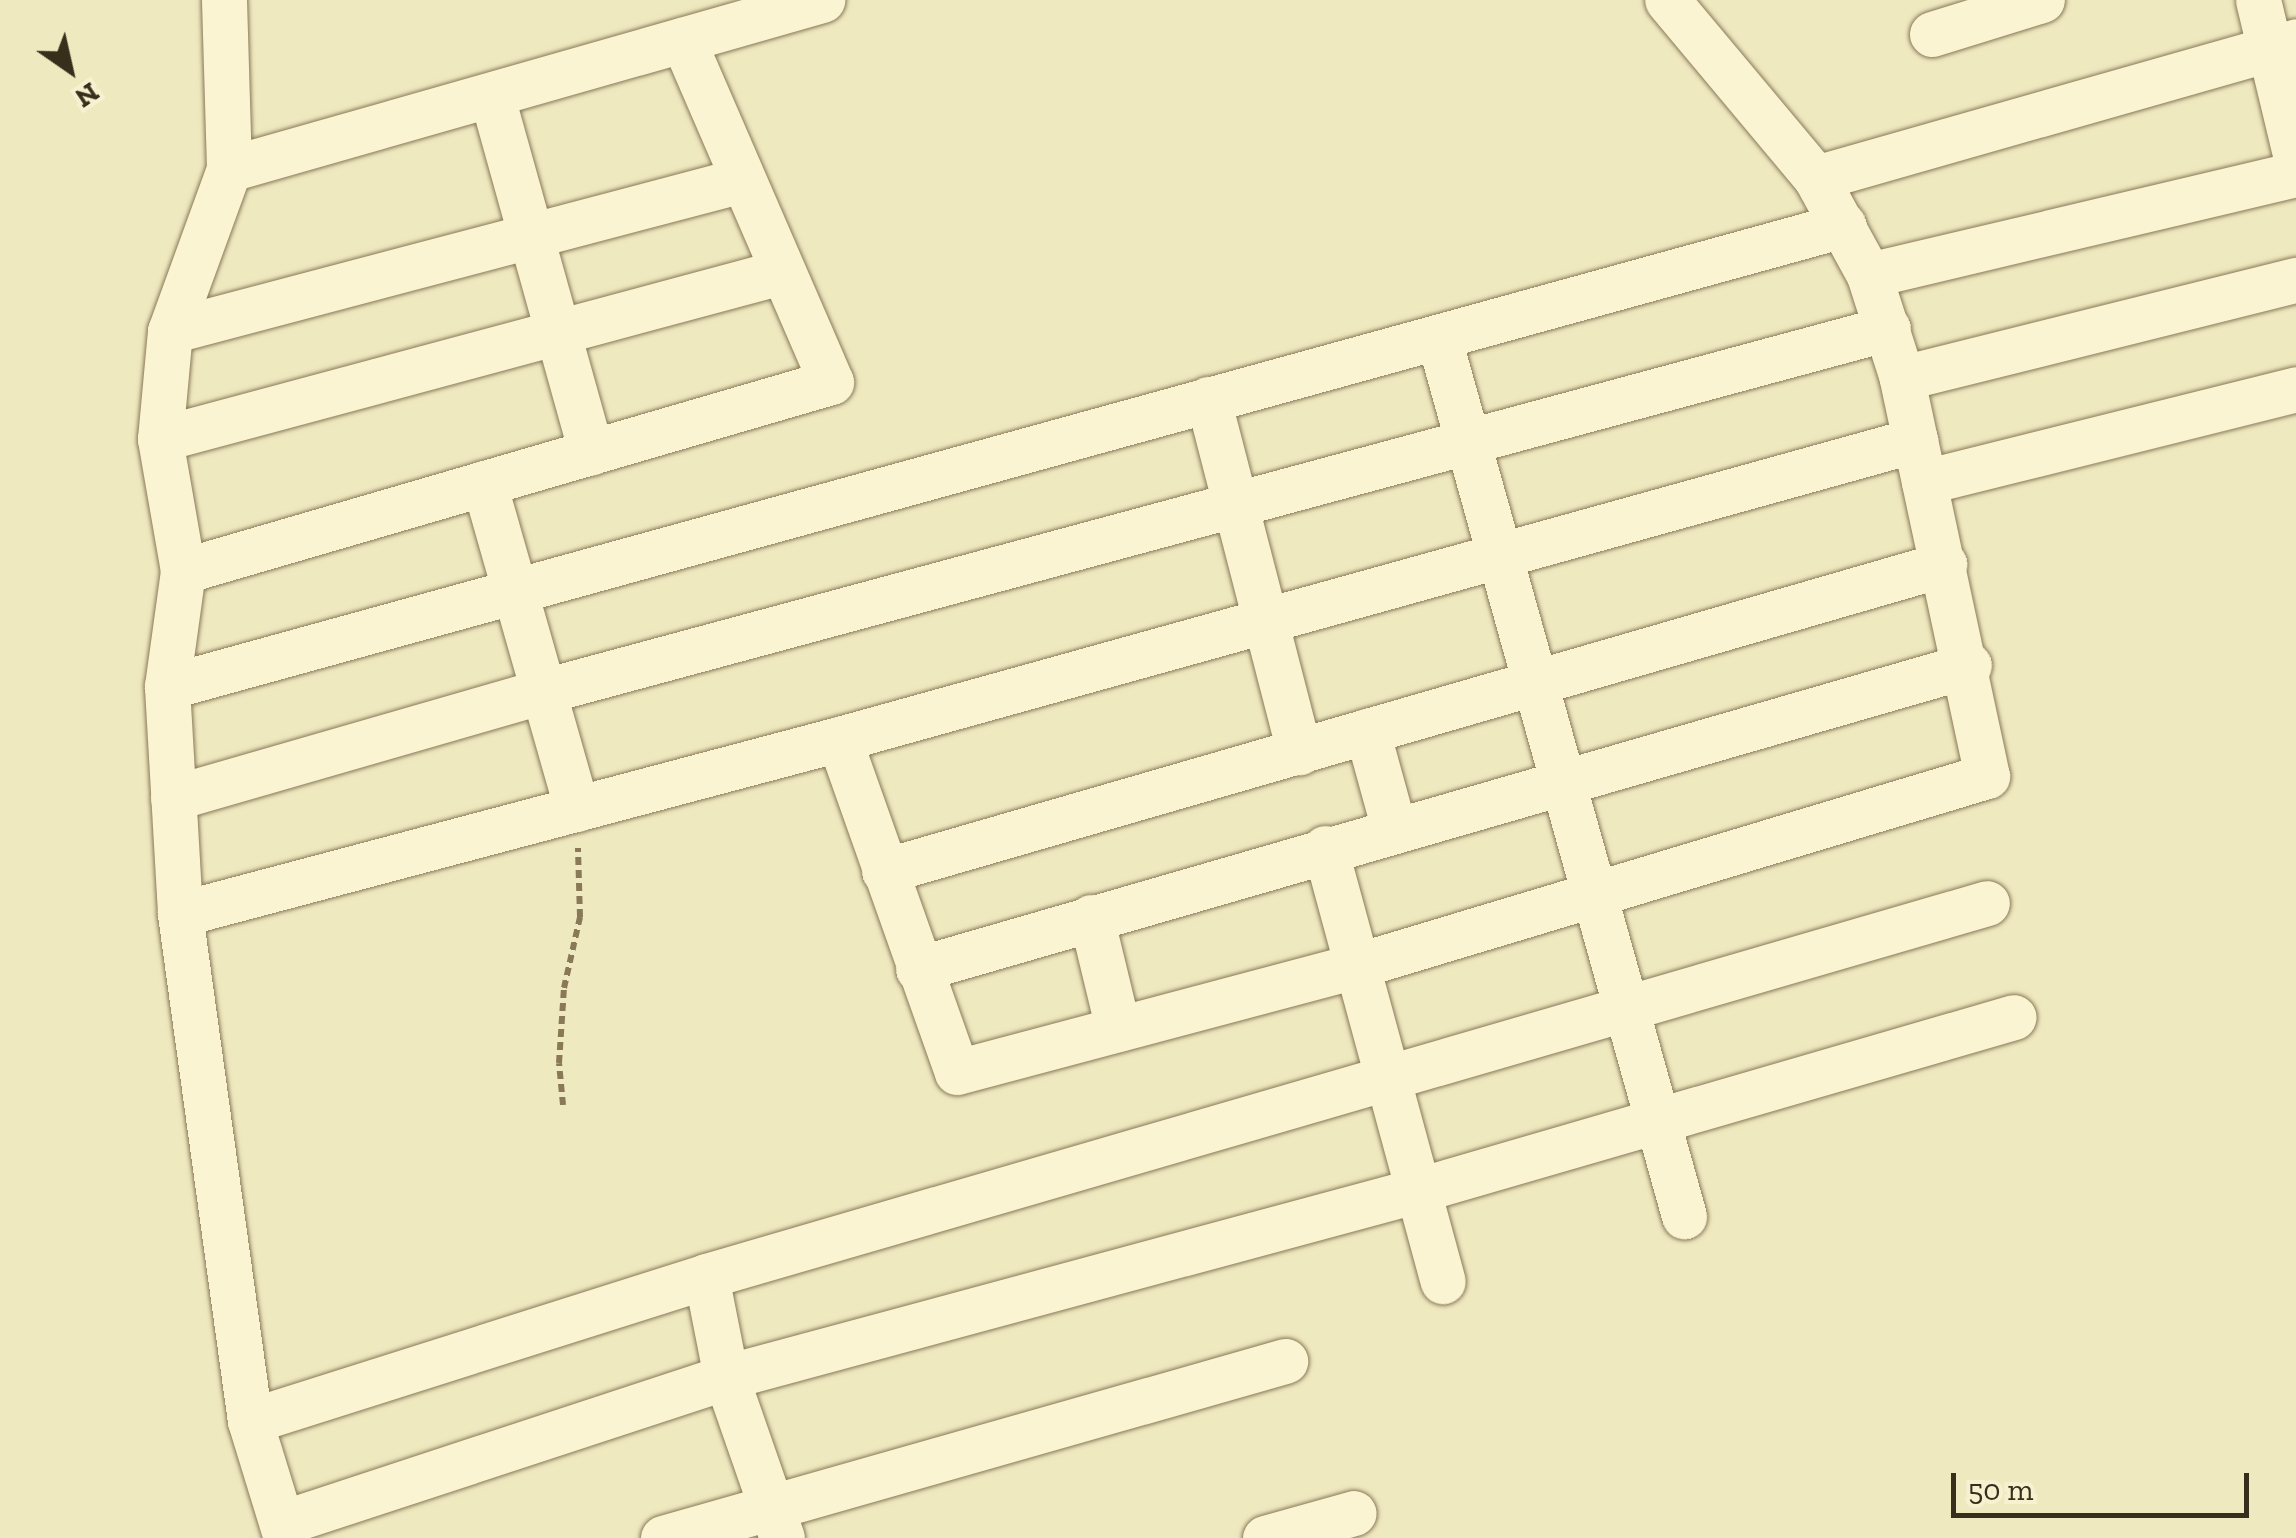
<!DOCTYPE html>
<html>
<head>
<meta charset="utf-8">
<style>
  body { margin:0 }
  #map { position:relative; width:2296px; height:1538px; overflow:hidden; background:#efe9c0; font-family:"Zilla Slab",serif }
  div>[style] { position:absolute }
  .path>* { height:6px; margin-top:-3px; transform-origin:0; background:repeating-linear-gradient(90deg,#897957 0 8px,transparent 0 13px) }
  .roads { filter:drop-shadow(0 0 2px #897957) drop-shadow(0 0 2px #897957) }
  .minor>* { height:45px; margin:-22.5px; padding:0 22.5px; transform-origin:22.5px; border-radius:22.5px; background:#faf4d3 }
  span { translate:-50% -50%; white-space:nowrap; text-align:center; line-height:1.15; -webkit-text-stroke:8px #f7f1d0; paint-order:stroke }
  .north { position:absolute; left:20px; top:20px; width:100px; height:100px; -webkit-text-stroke:8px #f7f1d0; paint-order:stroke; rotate:146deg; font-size:28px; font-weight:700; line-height:40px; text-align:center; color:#382e1c }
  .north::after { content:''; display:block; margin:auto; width:35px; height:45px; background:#382e1c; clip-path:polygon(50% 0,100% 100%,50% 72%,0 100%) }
  .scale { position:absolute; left:1951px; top:1473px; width:298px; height:45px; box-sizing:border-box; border:5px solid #382e1c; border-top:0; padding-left:12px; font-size:30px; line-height:35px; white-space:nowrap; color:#382e1c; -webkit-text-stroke:8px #f7f1d0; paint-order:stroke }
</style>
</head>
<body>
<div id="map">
  <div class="path">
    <div style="left:563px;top:1105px;width:42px;rotate:-95.4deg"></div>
    <div style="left:559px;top:1063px;width:75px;rotate:-86.2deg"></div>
    <div style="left:564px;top:988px;width:73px;rotate:-77.3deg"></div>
    <div style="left:580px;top:917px;width:69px;rotate:-91.7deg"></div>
  </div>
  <div class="roads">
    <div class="minor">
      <div style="left:224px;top:0;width:169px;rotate:88.3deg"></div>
      <div style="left:229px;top:169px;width:172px;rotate:110deg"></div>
      <div style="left:170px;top:331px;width:108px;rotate:95.3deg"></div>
      <div style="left:160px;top:439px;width:134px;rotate:80.1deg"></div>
      <div style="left:183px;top:571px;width:117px;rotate:97.9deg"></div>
      <div style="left:167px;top:687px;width:227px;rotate:86.7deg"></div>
      <div style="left:180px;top:914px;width:512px;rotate:82.14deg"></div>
      <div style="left:250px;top:1421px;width:122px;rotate:72.9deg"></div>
      <div style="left:2258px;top:0;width:163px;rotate:76.5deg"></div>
      <div style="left:1932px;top:34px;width:115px;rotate:-17.2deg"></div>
      <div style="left:492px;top:97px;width:369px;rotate:74.4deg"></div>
      <div style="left:229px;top:169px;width:617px;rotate:-15.91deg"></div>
      <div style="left:1816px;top:178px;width:499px;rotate:-15.9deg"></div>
      <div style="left:1869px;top:275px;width:439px;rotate:-13.3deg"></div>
      <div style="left:170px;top:331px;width:592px;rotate:-14.79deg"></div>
      <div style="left:1439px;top:339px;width:911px;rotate:74.39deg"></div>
      <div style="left:1902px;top:378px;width:406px;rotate:-14deg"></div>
      <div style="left:1208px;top:399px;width:365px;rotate:75.5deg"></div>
      <div style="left:160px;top:439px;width:643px;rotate:-15.05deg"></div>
      <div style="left:1924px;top:482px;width:383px;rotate:-14deg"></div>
      <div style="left:484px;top:483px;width:339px;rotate:74.1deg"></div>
      <div style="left:183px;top:571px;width:675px;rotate:-16.26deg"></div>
      <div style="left:831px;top:382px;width:373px;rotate:-113.4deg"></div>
      <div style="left:167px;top:687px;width:1739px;rotate:-15.41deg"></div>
      <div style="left:1367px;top:731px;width:102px;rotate:74.6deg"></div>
      <div style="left:839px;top:739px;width:353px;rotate:70.5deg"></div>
      <div style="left:957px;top:1072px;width:416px;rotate:-14.9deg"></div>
      <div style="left:1359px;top:965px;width:656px;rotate:-16.75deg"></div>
      <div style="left:1987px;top:776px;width:407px;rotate:-102.1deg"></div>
      <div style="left:1902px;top:378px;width:108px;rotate:-107.8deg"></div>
      <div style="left:1869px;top:275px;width:111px;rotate:-118.7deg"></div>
      <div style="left:1816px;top:178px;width:232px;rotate:-129.9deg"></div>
      <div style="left:173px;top:798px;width:386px;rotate:-16.1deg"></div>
      <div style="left:544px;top:691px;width:1392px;rotate:-15.11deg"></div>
      <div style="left:1325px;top:848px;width:449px;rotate:74.8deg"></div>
      <div style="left:884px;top:871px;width:1104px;rotate:-16.15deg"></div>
      <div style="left:180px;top:914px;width:682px;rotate:-14.87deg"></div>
      <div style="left:839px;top:739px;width:1117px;rotate:-15.53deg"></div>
      <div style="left:1091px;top:917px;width:115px;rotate:76.4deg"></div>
      <div style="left:918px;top:969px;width:1094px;rotate:-16.13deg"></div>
      <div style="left:706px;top:1276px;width:103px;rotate:78.8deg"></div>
      <div style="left:726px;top:1377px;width:170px;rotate:70.8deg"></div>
      <div style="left:250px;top:1421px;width:478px;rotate:-17.6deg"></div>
      <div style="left:706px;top:1276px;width:1334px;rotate:-16.23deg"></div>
      <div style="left:282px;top:1523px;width:467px;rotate:-18.2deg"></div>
      <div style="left:726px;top:1377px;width:721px;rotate:-15.12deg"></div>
      <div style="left:1422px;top:1189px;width:616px;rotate:-16.2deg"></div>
      <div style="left:663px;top:1538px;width:647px;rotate:-15.88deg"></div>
      <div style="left:1265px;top:1538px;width:92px;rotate:-15.7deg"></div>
    </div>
  </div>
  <div class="north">N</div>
  <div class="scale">50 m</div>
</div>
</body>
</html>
